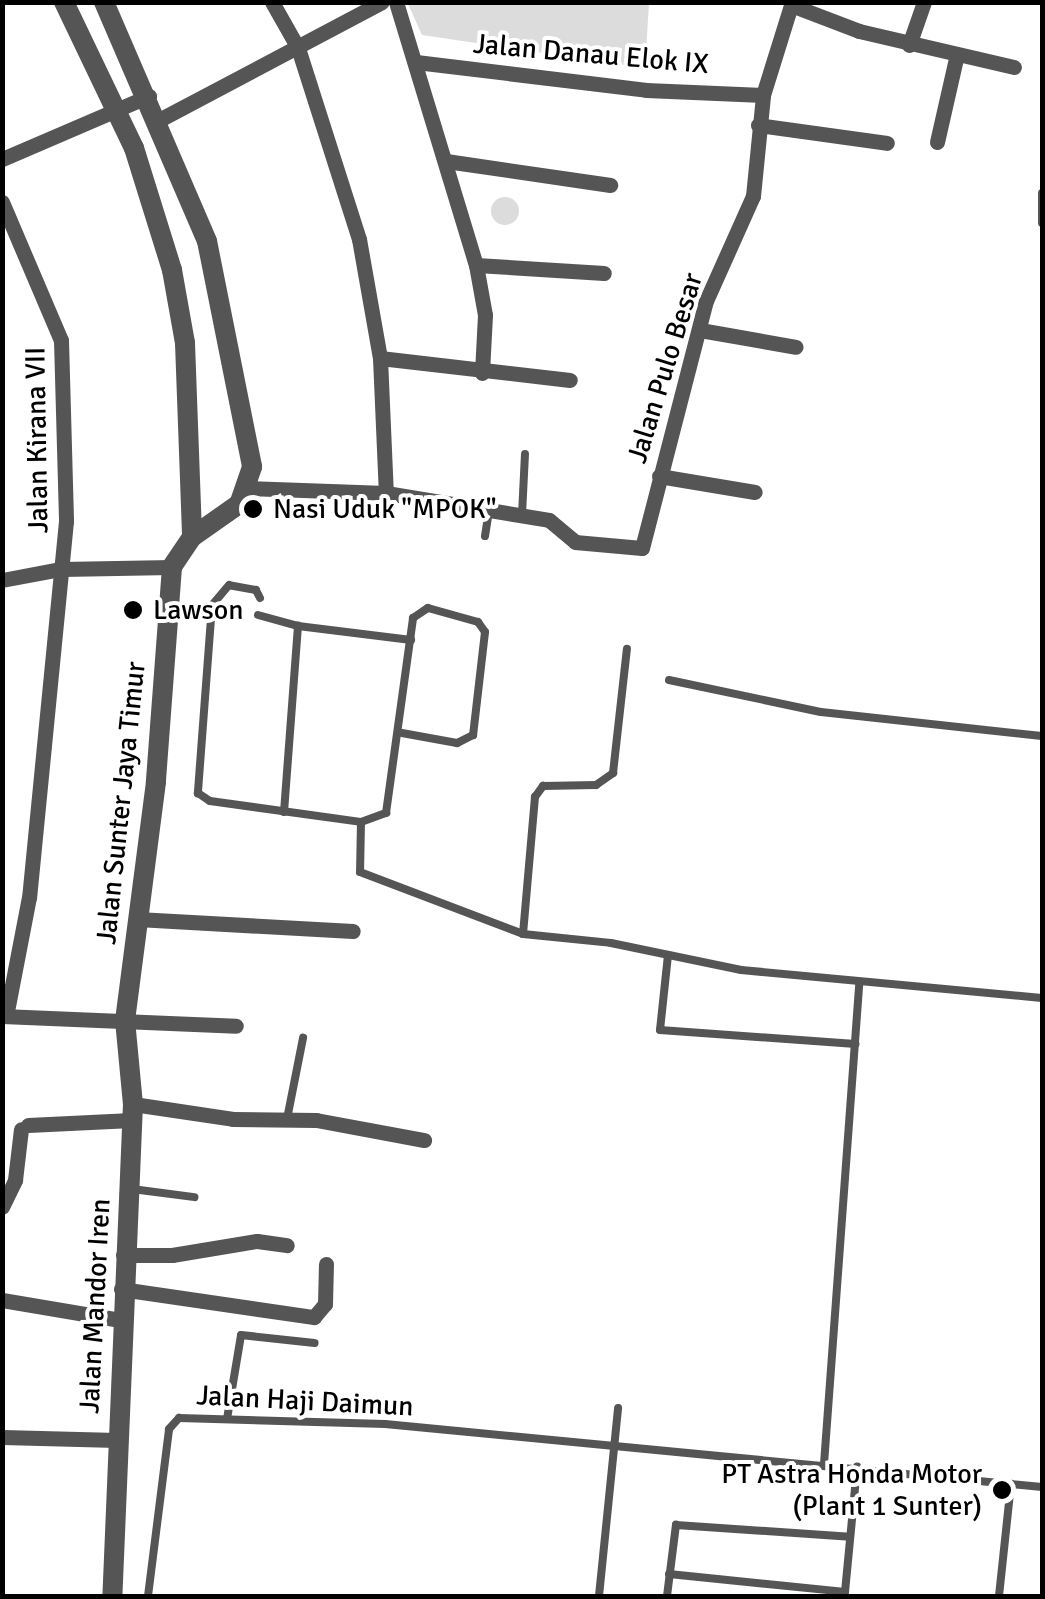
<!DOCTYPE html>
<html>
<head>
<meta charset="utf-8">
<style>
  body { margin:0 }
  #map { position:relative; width:1045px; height:1599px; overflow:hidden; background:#fff; font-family:Signika,sans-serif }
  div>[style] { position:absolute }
  .green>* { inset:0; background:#dcdcdc }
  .round { border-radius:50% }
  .service>* { height:8px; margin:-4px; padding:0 4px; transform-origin:4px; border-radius:4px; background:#555 }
  .minor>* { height:15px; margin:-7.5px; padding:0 7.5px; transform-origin:7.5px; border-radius:7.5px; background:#555 }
  .tertiary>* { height:20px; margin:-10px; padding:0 10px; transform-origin:10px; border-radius:10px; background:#555 }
  .dots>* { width:28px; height:28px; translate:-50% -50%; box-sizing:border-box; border:5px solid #fff; border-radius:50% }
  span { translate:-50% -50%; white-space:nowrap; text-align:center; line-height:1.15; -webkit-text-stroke:8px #fff; paint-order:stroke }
  .street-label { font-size:28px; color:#000 }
  .poi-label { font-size:28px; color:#000 }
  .left { translate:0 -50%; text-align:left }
  .right { translate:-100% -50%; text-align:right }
  .frame { position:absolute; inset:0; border:5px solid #000; pointer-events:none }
</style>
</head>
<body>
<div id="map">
  <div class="green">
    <div style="clip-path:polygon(649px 3px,645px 68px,422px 35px,408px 4px)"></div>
    <div class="round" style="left:491px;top:197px;width:28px;height:28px"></div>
  </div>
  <div class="service">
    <div style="left:1042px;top:193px;width:30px;rotate:90deg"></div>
    <div style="left:522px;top:515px;width:61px;rotate:-87.2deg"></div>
    <div style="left:485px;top:536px;width:26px;rotate:-81deg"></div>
    <div style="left:260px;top:598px;width:9px;rotate:-117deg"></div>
    <div style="left:256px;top:590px;width:27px;rotate:-170deg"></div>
    <div style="left:229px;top:585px;width:26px;rotate:130deg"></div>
    <div style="left:212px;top:605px;width:189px;rotate:94.3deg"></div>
    <div style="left:198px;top:793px;width:14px;rotate:34deg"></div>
    <div style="left:210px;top:801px;width:152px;rotate:7.9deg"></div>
    <div style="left:361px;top:822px;width:27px;rotate:-20deg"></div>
    <div style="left:386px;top:813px;width:197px;rotate:-82.1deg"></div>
    <div style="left:413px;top:618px;width:18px;rotate:-34deg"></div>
    <div style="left:428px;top:608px;width:52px;rotate:15.6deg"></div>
    <div style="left:478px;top:622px;width:12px;rotate:55deg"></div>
    <div style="left:485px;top:632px;width:104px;rotate:96.6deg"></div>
    <div style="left:473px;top:735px;width:18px;rotate:153deg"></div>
    <div style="left:457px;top:743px;width:56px;rotate:-169.7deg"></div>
    <div style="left:258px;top:615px;width:41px;rotate:15.4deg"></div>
    <div style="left:669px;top:680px;width:155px;rotate:11.9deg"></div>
    <div style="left:821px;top:712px;width:222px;rotate:6.2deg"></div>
    <div style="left:284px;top:812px;width:187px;rotate:-85.7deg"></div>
    <div style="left:298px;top:626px;width:114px;rotate:7.1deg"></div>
    <div style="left:361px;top:822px;width:50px;rotate:91.1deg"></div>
    <div style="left:360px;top:872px;width:174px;rotate:20.8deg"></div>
    <div style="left:523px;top:934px;width:88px;rotate:5.8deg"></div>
    <div style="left:611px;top:943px;width:133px;rotate:11.7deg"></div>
    <div style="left:741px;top:970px;width:302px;rotate:5.3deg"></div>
    <div style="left:523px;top:934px;width:138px;rotate:-85deg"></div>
    <div style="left:535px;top:797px;width:14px;rotate:-54deg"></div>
    <div style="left:543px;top:786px;width:53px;rotate:-1.1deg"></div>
    <div style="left:596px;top:785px;width:21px;rotate:-35deg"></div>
    <div style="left:613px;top:773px;width:125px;rotate:-83.6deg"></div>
    <div style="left:668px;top:955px;width:75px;rotate:96.1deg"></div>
    <div style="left:660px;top:1030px;width:196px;rotate:4.1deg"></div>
    <div style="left:287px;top:1119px;width:83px;rotate:-78.8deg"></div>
    <div style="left:132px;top:1189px;width:63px;rotate:7.4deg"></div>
    <div style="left:227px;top:1419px;width:85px;rotate:-80.5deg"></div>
    <div style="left:241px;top:1335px;width:74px;rotate:6.2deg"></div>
    <div style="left:824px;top:1464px;width:483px;rotate:-85.8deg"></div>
    <div style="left:669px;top:1574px;width:177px;rotate:5.8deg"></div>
    <div style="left:845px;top:1592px;width:126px;rotate:-84.5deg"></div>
    <div style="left:148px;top:1596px;width:168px;rotate:-82.8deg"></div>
    <div style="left:169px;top:1429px;width:15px;rotate:-48deg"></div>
    <div style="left:179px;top:1418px;width:206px;rotate:1.7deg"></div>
    <div style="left:385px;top:1424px;width:660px;rotate:5.48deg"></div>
    <div style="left:599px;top:1596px;width:189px;rotate:-84.2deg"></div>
    <div style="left:667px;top:1596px;width:72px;rotate:-82.8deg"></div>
    <div style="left:676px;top:1525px;width:174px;rotate:3.9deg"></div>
    <div style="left:999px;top:1596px;width:113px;rotate:-83.9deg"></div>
  </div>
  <div class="minor">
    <div style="left:272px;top:2px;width:53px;rotate:60.5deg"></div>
    <div style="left:298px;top:48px;width:201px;rotate:72.3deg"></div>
    <div style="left:359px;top:239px;width:121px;rotate:80deg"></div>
    <div style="left:380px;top:358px;width:135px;rotate:87.5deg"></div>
    <div style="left:396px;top:2px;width:275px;rotate:73.1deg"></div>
    <div style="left:476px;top:265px;width:51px;rotate:79.8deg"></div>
    <div style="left:485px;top:315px;width:58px;rotate:93deg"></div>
    <div style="left:791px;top:5px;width:73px;rotate:20.9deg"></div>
    <div style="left:859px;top:31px;width:159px;rotate:13.1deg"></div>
    <div style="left:909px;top:45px;width:46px;rotate:-70.8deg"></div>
    <div style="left:416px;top:62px;width:232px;rotate:6.9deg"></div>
    <div style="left:646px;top:90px;width:117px;rotate:2.4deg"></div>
    <div style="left:159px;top:120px;width:252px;rotate:-27.9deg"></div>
    <div style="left:758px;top:125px;width:130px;rotate:7.9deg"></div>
    <div style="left:937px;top:142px;width:90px;rotate:-77.2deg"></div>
    <div style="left:2px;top:159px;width:160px;rotate:-23.2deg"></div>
    <div style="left:446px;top:161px;width:166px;rotate:8.3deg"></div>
    <div style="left:2px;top:202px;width:150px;rotate:66.9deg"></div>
    <div style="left:61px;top:340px;width:181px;rotate:88.4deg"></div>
    <div style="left:66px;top:521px;width:378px;rotate:95.6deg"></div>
    <div style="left:29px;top:897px;width:121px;rotate:100.9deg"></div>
    <div style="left:476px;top:265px;width:128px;rotate:3.6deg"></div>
    <div style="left:700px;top:330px;width:97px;rotate:10deg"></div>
    <div style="left:380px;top:358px;width:191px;rotate:6.6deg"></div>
    <div style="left:659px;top:476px;width:97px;rotate:9.5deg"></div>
    <div style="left:249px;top:488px;width:137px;rotate:2.1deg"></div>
    <div style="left:386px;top:493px;width:165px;rotate:9.4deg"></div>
    <div style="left:549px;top:520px;width:34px;rotate:40deg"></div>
    <div style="left:575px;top:542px;width:67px;rotate:5.1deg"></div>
    <div style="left:642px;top:548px;width:255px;rotate:-75.5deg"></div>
    <div style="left:706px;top:301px;width:115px;rotate:-65.9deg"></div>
    <div style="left:753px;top:196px;width:101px;rotate:-84.3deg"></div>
    <div style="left:763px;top:95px;width:97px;rotate:-72.7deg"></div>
    <div style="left:2px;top:580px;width:60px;rotate:-10.6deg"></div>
    <div style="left:61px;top:569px;width:111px;rotate:-1deg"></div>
    <div style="left:137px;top:919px;width:216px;rotate:3.2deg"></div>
    <div style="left:2px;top:1016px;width:234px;rotate:2.4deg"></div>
    <div style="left:133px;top:1104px;width:101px;rotate:8.5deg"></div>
    <div style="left:233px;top:1119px;width:83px;rotate:0.7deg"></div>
    <div style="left:316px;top:1120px;width:110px;rotate:10.5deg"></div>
    <div style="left:28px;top:1125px;width:104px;rotate:-2.8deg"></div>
    <div style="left:2px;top:1207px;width:30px;rotate:-64deg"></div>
    <div style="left:15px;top:1180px;width:51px;rotate:-83.3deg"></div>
    <div style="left:123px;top:1255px;width:49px"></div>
    <div style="left:172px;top:1255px;width:86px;rotate:-9.4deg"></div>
    <div style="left:257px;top:1241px;width:30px;rotate:8deg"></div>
    <div style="left:121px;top:1289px;width:195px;rotate:8.3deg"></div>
    <div style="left:314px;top:1317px;width:17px;rotate:-50deg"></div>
    <div style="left:325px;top:1304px;width:40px;rotate:-88.6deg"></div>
    <div style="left:2px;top:1300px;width:120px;rotate:9.6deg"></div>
    <div style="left:2px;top:1437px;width:115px;rotate:1.5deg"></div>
  </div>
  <div class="tertiary">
    <div style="left:64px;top:2px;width:162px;rotate:64.4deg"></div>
    <div style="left:134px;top:148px;width:128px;rotate:72.7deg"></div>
    <div style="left:172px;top:270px;width:74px;rotate:79.9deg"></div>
    <div style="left:185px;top:343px;width:194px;rotate:87.9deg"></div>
    <div style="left:104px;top:2px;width:260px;rotate:66.7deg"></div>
    <div style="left:207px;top:241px;width:230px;rotate:78.7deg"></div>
    <div style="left:252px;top:467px;width:39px;rotate:109deg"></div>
    <div style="left:239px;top:504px;width:57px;rotate:144.9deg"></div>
    <div style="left:192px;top:537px;width:36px;rotate:124deg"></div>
    <div style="left:172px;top:567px;width:216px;rotate:94.3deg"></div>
    <div style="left:156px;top:782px;width:240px;rotate:97.4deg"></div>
    <div style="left:125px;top:1020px;width:84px;rotate:84.6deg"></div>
    <div style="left:133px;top:1104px;width:492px;rotate:92.4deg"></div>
  </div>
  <div class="dots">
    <div style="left:253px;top:509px;background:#000"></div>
    <div style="left:133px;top:610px;background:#000"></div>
    <div style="left:1002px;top:1490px;background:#000"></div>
  </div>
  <div class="street-label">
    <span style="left:591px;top:54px;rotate:5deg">Jalan Danau Elok IX</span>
    <span style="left:665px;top:368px;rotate:-73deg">Jalan Pulo Besar</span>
    <span style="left:37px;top:440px;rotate:-91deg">Jalan Kirana VII</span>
    <span style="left:121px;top:803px;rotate:-84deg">Jalan Sunter Jaya Timur</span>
    <span style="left:95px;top:1306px;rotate:-87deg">Jalan Mandor Iren</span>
    <span style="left:305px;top:1401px;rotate:3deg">Jalan Haji Daimun</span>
  </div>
  <div class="poi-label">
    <span class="left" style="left:273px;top:509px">Nasi Uduk "MPOK"</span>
    <span class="left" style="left:153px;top:610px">Lawson</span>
    <span class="right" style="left:982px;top:1490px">PT Astra Honda Motor<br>(Plant 1 Sunter)</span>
  </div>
  <div class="frame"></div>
</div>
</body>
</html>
